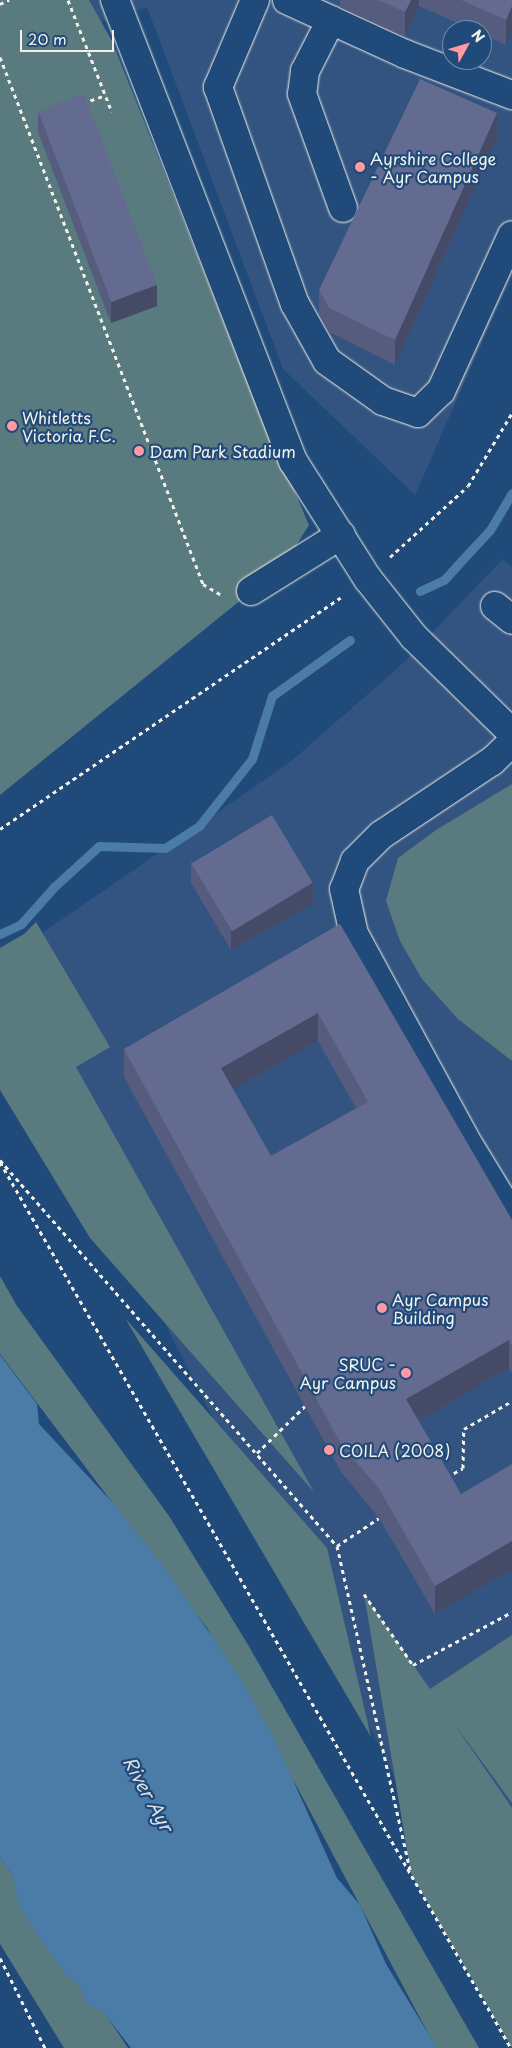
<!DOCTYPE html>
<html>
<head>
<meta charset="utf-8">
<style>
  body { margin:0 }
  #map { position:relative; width:512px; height:2048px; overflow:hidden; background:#1f4a7a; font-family:"Playpen Sans",sans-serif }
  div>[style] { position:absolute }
  .built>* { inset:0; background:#335481 }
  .green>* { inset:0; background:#597a7f }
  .water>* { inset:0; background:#4b7ca8 }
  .stream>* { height:9px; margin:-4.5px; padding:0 4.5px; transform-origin:4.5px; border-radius:4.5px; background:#4b7ca8 }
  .path>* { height:3px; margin-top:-1.5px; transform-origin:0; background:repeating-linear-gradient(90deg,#f4f1e8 0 4px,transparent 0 8px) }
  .roads { filter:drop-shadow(0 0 1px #f4f1e8) drop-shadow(0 0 1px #f4f1e8) }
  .minor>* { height:28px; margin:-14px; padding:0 14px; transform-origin:14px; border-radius:14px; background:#1f4a7a }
  .wall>* { inset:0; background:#555c7d }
  .shaded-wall>* { inset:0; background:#454b66 }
  .building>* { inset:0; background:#636b91; transform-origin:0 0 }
  .dots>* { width:14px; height:14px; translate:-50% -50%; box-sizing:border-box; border:2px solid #1f4a7a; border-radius:50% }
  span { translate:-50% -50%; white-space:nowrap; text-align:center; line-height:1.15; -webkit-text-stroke:4.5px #1f4a7a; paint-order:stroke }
  .poi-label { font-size:16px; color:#f4f1e8 }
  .left { translate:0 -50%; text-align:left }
  .right { translate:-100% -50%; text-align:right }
  .water-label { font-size:18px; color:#dbdfde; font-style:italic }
  .north { position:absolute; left:442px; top:20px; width:50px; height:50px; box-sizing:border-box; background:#1f4a7a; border:1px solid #748da6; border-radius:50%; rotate:51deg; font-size:14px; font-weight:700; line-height:20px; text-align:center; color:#f4f1e8 }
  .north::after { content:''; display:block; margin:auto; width:18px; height:22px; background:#ff9aa2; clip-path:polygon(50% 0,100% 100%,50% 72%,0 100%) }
  .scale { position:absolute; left:20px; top:30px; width:94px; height:22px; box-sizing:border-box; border:2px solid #f4f1e8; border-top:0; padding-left:6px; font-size:15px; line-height:18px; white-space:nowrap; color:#f4f1e8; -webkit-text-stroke:4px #1f4a7a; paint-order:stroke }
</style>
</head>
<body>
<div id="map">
  <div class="built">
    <div style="clip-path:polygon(evenodd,87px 0,512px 0,512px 274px,415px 495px,283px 369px,147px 7px,95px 24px,87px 0,452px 30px,482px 30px,482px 60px,452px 60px,452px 30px)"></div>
    <div style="clip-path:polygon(503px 559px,512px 567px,512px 2008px,0 998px,0 962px,289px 763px,400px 666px)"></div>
  </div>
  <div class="green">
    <div style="clip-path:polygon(0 0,89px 0,112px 41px,246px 378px,309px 525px,284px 565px,0 795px)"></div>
    <div style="clip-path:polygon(512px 784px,512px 1061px,458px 1019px,422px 979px,400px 941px,386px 901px,398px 858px,436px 830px)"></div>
    <div style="clip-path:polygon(36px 922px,110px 1047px,76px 1067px,314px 1492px,90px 1238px,0 1090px,0 948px,24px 934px)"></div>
    <div style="clip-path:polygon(0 1276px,17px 1306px,169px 1516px,247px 1643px,479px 2048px,436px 2048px,297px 1787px,207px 1628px,0 1354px)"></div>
    <div style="clip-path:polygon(125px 1318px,327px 1548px,371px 1737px)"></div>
    <div style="clip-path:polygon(364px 1594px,430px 1689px,512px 1635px,512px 1803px,453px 1722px,512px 1808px,512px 2048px,411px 1874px)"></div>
    <div style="clip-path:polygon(0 1858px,13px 1875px,128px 2048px,64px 2048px,0 1944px)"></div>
  </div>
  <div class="water">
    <div style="clip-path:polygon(0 1355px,37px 1404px,39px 1424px,112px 1502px,165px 1568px,239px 1676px,275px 1740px,337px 1878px,360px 1905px,386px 1964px,437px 2048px,131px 2048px,104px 2013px,86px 2003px,79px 1985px,64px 1973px,19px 1907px,13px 1875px,0 1858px)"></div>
  </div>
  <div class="stream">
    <div style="left:420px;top:591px;width:26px;rotate:-25deg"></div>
    <div style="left:444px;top:580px;width:27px;rotate:-48deg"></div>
    <div style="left:462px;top:560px;width:41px;rotate:-47deg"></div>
    <div style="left:490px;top:530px;width:43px;rotate:-59.3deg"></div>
    <div style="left:0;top:934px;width:23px;rotate:-25deg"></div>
    <div style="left:21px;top:924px;width:50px;rotate:-48.3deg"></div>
    <div style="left:54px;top:887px;width:61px;rotate:-42.3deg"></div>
    <div style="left:99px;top:846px;width:66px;rotate:1.7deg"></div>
    <div style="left:165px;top:848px;width:40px;rotate:-32.9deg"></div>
    <div style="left:199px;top:826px;width:85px;rotate:-51.7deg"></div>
    <div style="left:252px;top:759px;width:66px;rotate:-72.4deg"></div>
    <div style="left:272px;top:696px;width:96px;rotate:-35.7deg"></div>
  </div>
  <div class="path">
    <div style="left:68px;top:0;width:120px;rotate:68.6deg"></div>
    <div style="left:0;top:4px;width:10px;rotate:-24deg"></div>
    <div style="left:0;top:57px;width:565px;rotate:68.93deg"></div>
    <div style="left:203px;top:584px;width:21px;rotate:31deg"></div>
    <div style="left:83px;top:103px;width:24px;rotate:-19deg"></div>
    <div style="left:390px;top:557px;width:105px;rotate:-42.3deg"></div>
    <div style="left:468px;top:486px;width:85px;rotate:-58.9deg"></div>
    <div style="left:0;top:829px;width:415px;rotate:-34.2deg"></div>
    <div style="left:0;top:1160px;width:512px;rotate:48.88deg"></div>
    <div style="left:337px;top:1546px;width:332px;rotate:77.3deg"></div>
    <div style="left:0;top:1162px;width:1023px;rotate:60.03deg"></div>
    <div style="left:257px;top:1453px;width:67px;rotate:-44.4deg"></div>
    <div style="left:447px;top:1477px;width:18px;rotate:-29deg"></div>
    <div style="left:463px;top:1468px;width:39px;rotate:-89deg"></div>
    <div style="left:464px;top:1429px;width:56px;rotate:-30.3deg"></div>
    <div style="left:337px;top:1546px;width:50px;rotate:-33.7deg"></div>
    <div style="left:364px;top:1594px;width:86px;rotate:55.4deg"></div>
    <div style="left:413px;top:1665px;width:112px;rotate:-28.2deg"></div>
    <div style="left:0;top:1958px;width:101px;rotate:63.4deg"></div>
  </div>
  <div class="roads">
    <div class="minor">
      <div style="left:115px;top:0;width:494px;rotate:68.9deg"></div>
      <div style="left:293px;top:461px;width:140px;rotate:57.6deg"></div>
      <div style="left:368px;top:579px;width:74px;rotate:51.6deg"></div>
      <div style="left:414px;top:637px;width:137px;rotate:44.4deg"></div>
      <div style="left:255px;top:0;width:95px;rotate:113deg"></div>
      <div style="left:218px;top:87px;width:230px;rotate:70.5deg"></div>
      <div style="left:295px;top:304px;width:65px;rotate:60.7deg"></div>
      <div style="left:327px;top:361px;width:69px;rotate:35.5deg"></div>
      <div style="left:383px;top:401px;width:37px;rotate:19deg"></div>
      <div style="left:418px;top:413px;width:32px;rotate:-44deg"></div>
      <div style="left:441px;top:391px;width:171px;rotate:-65.5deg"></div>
      <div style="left:287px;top:0;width:130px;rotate:24.6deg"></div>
      <div style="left:405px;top:54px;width:115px;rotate:21deg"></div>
      <div style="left:331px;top:20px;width:57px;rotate:117deg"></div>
      <div style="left:305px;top:71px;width:23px;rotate:97deg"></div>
      <div style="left:302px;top:94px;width:121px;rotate:70.2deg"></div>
      <div style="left:251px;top:591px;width:106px;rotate:-31.9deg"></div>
      <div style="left:495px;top:606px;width:22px;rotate:39deg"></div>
      <div style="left:512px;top:742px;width:28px;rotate:136deg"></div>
      <div style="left:492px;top:761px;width:133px;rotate:146.3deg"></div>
      <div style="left:381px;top:835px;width:37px;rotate:135deg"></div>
      <div style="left:355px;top:861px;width:30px;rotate:111deg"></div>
      <div style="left:344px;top:889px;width:46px;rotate:77.5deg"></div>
      <div style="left:354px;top:934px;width:231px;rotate:61.5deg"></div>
      <div style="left:464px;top:1137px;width:92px;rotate:58.7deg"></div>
    </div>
  </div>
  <div class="wall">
    <div style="clip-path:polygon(340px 0,512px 0,506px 45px,482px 34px,482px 30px,473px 30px,419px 6px,405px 37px,340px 7px)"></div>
    <div style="clip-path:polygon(38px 111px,157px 306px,111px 323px,38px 132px)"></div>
    <div style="clip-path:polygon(497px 138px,395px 365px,329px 332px,319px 314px,319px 290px)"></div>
    <div style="clip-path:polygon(191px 862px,313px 904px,231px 950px,191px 883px)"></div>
    <div style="clip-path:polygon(evenodd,340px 924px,512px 1220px,512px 1374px,509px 1368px,418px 1421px,461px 1494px,435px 1614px,379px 1518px,341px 1472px,124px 1077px,124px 1049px,340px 924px,318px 1041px,356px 1108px,271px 1156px,233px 1089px,318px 1041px)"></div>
  </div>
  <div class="shaded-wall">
    <div style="clip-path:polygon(411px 0,419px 0,419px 6px,405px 37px,405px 12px)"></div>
    <div style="clip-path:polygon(512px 6px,512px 30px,506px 45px,506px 20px)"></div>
    <div style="clip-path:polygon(497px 113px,497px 138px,395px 365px,395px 340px)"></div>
    <div style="clip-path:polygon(157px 285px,157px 306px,111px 323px,111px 302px)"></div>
    <div style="clip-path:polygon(313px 883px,313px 904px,231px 950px,231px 929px)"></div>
    <div style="clip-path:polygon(318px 1013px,318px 1041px,221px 1096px,221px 1068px)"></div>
    <div style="clip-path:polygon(509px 1340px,509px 1368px,406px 1428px,406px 1399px)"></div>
    <div style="clip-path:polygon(512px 1541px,512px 1569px,435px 1614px,435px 1586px)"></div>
  </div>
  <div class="building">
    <div style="clip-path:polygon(378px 0,411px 0,405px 12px)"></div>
    <div style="clip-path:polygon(461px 0,512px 0,512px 6px,506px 20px)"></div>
    <div style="clip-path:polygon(420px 79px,497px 113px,395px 340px,329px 308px,319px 290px)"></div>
    <div style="left:84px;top:94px;width:204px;height:49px;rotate:69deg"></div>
    <div style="left:272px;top:815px;width:79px;height:94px;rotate:59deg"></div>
    <div style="clip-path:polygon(evenodd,340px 924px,512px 1220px,512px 1346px,509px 1340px,406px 1399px,461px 1494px,512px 1464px,512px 1541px,435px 1586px,379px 1489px,341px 1444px,124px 1049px,340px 924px,318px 1013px,368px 1102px,271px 1156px,221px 1068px,318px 1013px)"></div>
  </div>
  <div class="dots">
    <div style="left:360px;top:167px;background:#ff9aa2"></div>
    <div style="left:12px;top:426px;background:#ff9aa2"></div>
    <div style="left:139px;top:451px;background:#ff9aa2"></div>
    <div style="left:382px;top:1308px;background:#ff9aa2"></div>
    <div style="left:406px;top:1373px;background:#ff9aa2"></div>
    <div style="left:329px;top:1450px;background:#ff9aa2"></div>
  </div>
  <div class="poi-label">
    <span class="left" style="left:370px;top:167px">Ayrshire College<br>- Ayr Campus</span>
    <span class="left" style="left:22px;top:426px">Whitletts<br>Victoria F.C.</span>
    <span class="left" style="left:149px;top:451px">Dam Park Stadium</span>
    <span class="left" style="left:392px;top:1308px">Ayr Campus<br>Building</span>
    <span class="right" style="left:396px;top:1373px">SRUC -<br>Ayr Campus</span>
    <span class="left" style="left:339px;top:1450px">COILA (2008)</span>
  </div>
  <div class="water-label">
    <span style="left:148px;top:1794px;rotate:61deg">River Ayr</span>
  </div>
  <div class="north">N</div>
  <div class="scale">20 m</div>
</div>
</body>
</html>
